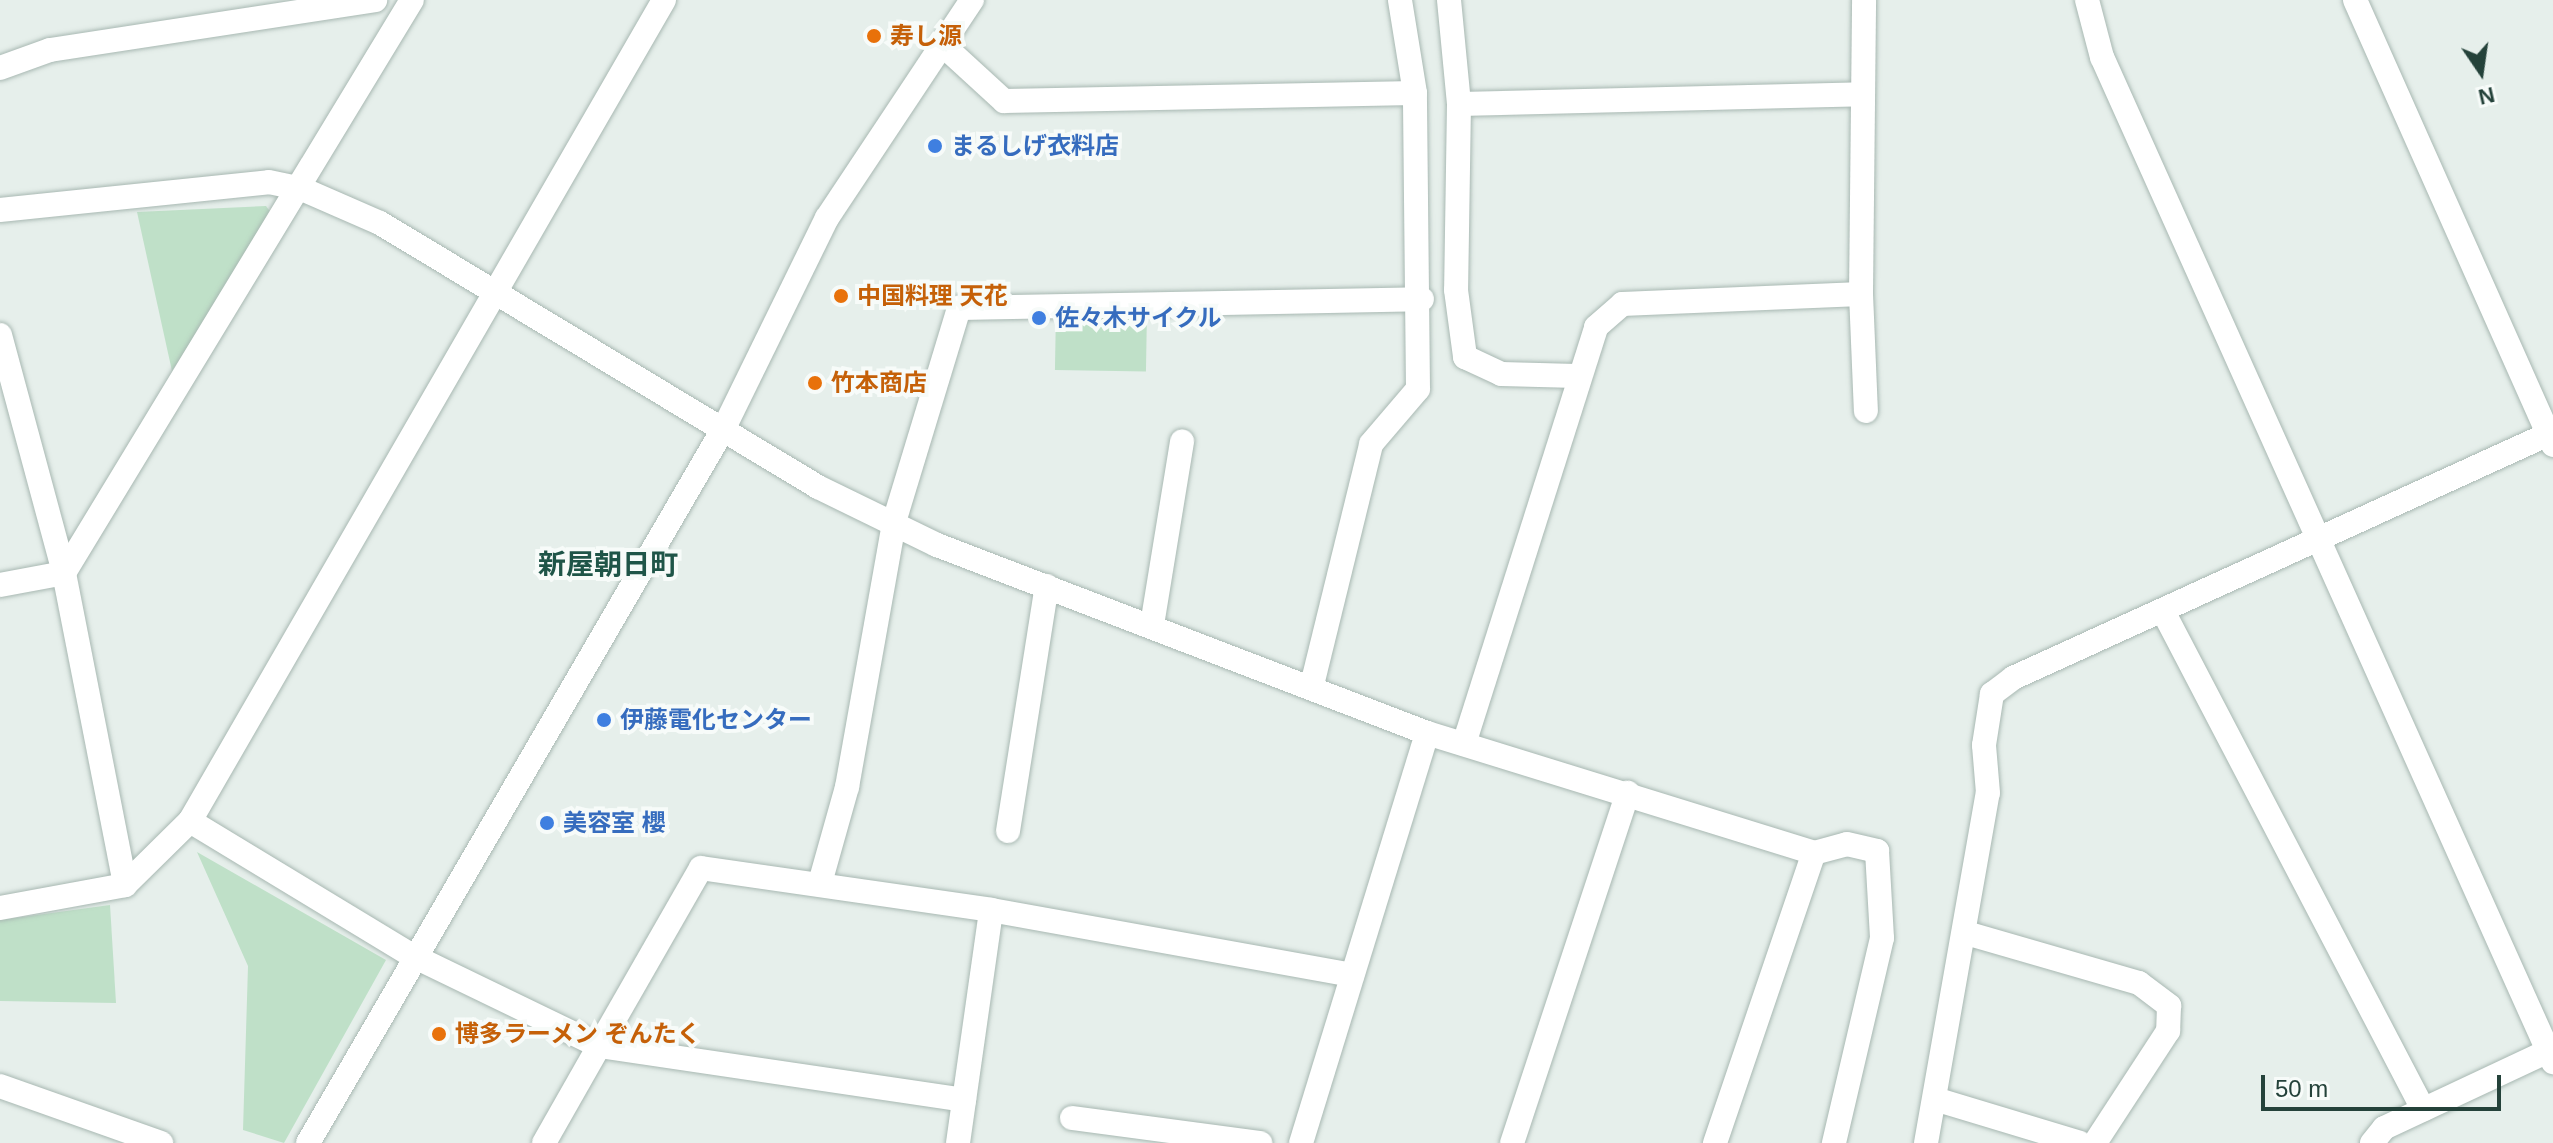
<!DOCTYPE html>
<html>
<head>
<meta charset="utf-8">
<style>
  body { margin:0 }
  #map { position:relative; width:2553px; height:1143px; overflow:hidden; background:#e6efeb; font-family:Helvetica,"Noto Sans JP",sans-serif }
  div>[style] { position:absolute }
  .green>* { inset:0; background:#bfe0c8; transform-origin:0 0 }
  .roads { filter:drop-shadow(0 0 2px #a8b8b2) drop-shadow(0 0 2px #a8b8b2) }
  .street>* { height:24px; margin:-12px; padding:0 12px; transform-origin:12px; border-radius:12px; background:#fff }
  .secondary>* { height:24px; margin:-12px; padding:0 12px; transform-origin:12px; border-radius:12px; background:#fff }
  .dots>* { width:22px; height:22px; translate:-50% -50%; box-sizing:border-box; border:4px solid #f7fbf9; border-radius:50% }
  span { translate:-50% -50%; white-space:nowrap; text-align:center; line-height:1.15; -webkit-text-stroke:8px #f7fbf9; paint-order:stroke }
  .food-label { font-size:24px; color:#c56008; font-weight:700 }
  .left { translate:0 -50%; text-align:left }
  .shop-label { font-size:24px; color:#366cbe; font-weight:700 }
  .quarter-label { font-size:28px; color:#1f5548; font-weight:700 }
  .north { position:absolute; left:2441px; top:32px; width:80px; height:80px; -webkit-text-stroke:6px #f7fbf9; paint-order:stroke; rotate:167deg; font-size:22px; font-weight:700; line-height:32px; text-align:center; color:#24423a }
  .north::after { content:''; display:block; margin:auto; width:28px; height:36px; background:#24423a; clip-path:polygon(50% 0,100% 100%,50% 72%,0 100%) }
  .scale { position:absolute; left:2261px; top:1075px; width:240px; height:36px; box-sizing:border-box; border:4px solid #24423a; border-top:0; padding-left:10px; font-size:24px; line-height:28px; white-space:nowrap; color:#24423a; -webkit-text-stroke:6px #f7fbf9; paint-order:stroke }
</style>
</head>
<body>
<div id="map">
  <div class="green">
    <div style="clip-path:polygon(266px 206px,274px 217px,172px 371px,137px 212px)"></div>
    <div style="left:1056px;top:310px;width:91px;height:60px;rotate:1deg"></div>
    <div style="clip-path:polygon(197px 852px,386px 960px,284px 1143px,243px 1130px,248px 966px)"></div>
    <div style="clip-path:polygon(110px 905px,116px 1003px,0 1001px,0 920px)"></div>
  </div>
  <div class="roads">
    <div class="street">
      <div style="left:1449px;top:0;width:104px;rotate:84.5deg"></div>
      <div style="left:1459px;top:104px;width:186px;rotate:90.9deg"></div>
      <div style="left:1456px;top:290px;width:68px;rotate:82.3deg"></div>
      <div style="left:1465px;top:357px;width:40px;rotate:25deg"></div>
      <div style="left:1501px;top:374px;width:76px;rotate:1.5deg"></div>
      <div style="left:2087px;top:0;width:59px;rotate:75.3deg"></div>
      <div style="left:2102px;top:57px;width:1102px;rotate:65.83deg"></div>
      <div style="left:2355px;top:0;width:487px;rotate:66deg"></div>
      <div style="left:945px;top:47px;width:80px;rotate:42.5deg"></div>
      <div style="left:1004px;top:101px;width:411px;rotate:-1.1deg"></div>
      <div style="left:0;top:68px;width:53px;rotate:-19.8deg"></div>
      <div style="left:50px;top:50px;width:329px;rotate:-8.7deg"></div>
      <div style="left:1459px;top:104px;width:404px;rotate:-1.4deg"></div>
      <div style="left:0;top:210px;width:270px;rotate:-5.9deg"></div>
      <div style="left:269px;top:182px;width:34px;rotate:12deg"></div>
      <div style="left:302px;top:189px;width:85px;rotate:23.6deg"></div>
      <div style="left:380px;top:223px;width:511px;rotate:31.08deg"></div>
      <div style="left:818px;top:487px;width:132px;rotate:26deg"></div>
      <div style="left:937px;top:545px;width:525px;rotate:20.99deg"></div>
      <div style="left:1427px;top:733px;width:405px;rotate:17.2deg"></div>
      <div style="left:1814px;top:853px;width:34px;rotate:-15deg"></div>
      <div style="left:1847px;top:844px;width:31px;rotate:13deg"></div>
      <div style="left:1877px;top:851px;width:87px;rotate:86.7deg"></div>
      <div style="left:1882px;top:938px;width:211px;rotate:103.2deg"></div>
      <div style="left:1861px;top:294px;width:117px;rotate:87.6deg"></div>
      <div style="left:0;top:335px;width:246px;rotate:74.9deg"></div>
      <div style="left:64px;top:573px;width:318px;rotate:78.9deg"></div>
      <div style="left:0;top:585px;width:65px;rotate:-10.6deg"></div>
      <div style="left:64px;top:573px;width:670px;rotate:-58.73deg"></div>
      <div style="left:2164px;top:613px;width:560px;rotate:62.43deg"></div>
      <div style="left:1152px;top:625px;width:186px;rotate:-80.7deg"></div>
      <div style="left:1312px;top:685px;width:248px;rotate:-76.2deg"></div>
      <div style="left:1371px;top:444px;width:72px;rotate:-49.5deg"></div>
      <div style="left:1418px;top:389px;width:296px;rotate:-90.6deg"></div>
      <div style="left:1415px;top:93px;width:94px;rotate:-99.2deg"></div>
      <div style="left:1464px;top:744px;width:437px;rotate:-72.4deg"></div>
      <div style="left:1596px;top:327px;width:35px;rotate:-41deg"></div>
      <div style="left:1622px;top:304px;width:239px;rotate:-2.4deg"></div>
      <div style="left:1861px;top:294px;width:294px;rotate:-89.4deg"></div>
      <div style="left:190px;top:821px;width:948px;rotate:-60deg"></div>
      <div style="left:1008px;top:831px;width:248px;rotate:-81deg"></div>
      <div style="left:820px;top:883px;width:100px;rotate:-74.3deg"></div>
      <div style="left:847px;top:787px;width:269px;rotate:-79.9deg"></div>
      <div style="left:894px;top:522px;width:224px;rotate:-73.1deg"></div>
      <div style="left:959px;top:308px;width:463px;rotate:-1.1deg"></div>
      <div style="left:0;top:908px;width:127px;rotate:-10.4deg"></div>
      <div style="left:125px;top:885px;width:91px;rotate:-44.6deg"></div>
      <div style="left:190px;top:821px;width:258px;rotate:31.2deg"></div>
      <div style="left:411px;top:955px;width:209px;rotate:25.8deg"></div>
      <div style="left:599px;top:1046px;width:205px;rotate:-60.2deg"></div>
      <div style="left:701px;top:868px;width:293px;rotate:8.2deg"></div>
      <div style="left:991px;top:910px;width:367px;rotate:10.2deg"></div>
      <div style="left:1966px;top:933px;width:180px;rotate:16.1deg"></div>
      <div style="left:2139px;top:983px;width:38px;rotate:37deg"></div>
      <div style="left:2169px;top:1006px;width:25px;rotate:92deg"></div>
      <div style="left:2168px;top:1031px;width:134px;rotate:123.1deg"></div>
      <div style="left:0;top:1086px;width:171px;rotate:19.5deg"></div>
      <div style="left:1938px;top:1100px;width:148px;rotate:16.8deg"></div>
      <div style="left:1072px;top:1118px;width:190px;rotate:7.6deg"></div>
      <div style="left:544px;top:1143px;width:112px;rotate:-60.4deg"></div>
      <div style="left:599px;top:1046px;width:369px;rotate:8.4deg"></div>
      <div style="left:958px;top:1143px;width:235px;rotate:-81.9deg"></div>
      <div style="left:1301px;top:1143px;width:429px;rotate:-72.9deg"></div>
      <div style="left:1512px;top:1143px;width:369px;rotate:-71.7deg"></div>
      <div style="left:1715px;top:1143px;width:306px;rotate:-71.2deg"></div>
      <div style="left:1926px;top:1143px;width:355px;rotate:-80deg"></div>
      <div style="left:1988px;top:793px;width:48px;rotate:-94.8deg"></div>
      <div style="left:1984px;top:745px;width:52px;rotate:-81.1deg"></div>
      <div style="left:1992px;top:694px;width:26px;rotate:-37deg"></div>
      <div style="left:2013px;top:678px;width:593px;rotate:-24.49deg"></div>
      <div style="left:2372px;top:1143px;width:19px;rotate:-51deg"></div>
      <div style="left:2384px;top:1128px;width:187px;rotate:-25.1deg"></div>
    </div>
    <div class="secondary">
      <div style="left:308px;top:1143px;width:829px;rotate:-59.82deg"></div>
      <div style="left:725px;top:426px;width:232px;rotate:-63.9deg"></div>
      <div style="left:827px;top:218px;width:262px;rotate:-56.4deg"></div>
    </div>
  </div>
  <div class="dots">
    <div style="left:874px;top:36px;background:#e8710a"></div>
    <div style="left:935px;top:146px;background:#3f7fe0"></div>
    <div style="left:841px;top:296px;background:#e8710a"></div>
    <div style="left:1039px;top:318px;background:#3f7fe0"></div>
    <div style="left:815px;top:383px;background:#e8710a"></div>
    <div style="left:604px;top:720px;background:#3f7fe0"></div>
    <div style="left:547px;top:823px;background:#3f7fe0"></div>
    <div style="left:439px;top:1034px;background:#e8710a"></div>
  </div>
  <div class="food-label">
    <span class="left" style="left:890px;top:36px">寿し源</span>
    <span class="left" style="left:857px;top:296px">中国料理 天花</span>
    <span class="left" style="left:831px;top:383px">竹本商店</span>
    <span class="left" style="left:455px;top:1034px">博多ラーメン ぞんたく</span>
  </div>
  <div class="shop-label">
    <span class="left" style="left:951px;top:146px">まるしげ衣料店</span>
    <span class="left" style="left:1055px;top:318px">佐々木サイクル</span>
    <span class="left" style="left:620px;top:720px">伊藤電化センター</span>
    <span class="left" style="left:563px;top:823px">美容室 櫻</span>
  </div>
  <div class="quarter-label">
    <span style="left:608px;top:565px">新屋朝日町</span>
  </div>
  <div class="north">N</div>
  <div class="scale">50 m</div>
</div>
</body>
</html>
